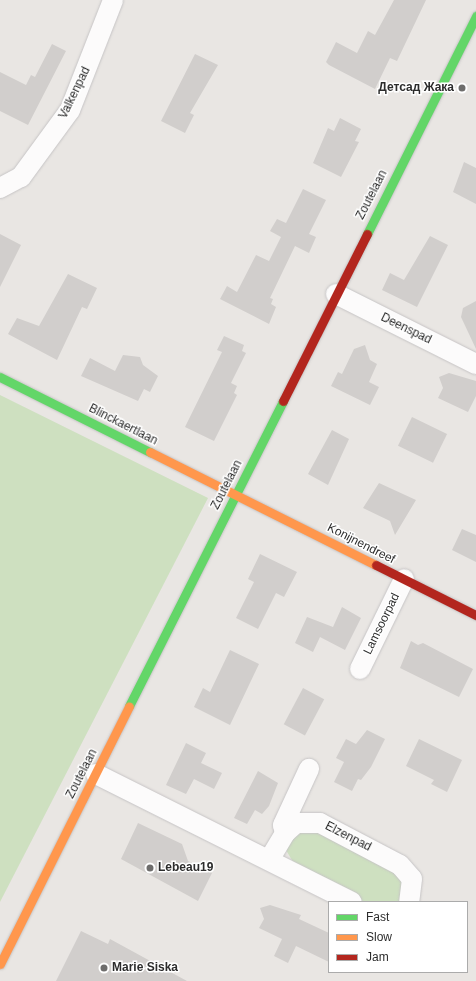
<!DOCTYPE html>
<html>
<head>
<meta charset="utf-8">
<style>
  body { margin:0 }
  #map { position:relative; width:476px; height:981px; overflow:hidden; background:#e9e6e3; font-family:Arial,sans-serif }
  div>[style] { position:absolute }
  .green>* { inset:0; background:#cee0c0 }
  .building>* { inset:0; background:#d1cecc; transform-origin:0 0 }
  .roads { filter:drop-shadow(0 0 1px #c6c4c5) drop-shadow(0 0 1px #c6c4c5) }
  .street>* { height:20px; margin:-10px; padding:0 10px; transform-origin:10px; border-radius:10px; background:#fcfbfb }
  .fast>* { height:9px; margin:-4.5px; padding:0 4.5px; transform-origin:4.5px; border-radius:4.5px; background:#63d668 }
  .slow>* { height:9px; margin:-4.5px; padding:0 4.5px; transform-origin:4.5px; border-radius:4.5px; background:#ff974d }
  .jam>* { height:9px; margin:-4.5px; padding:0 4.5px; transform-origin:4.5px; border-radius:4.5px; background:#b3261e }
  .dots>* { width:11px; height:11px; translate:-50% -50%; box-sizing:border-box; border:2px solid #fff; border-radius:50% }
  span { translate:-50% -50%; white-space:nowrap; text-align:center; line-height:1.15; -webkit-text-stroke:3px #fff; paint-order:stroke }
  .poi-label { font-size:12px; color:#2c2c2c; font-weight:700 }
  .right { translate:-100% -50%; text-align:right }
  .left { translate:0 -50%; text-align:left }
  .street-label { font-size:12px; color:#2c2c2c }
  .legend { position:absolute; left:328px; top:901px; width:140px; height:72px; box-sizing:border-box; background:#fff; border:1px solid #ababab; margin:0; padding:5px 7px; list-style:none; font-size:12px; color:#2c2c2c }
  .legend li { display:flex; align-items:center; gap:8px; height:20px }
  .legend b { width:20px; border:1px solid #ababab }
</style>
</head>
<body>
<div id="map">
  <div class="green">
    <div style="clip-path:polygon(0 395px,208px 498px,0 902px)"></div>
    <div style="clip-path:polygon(316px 828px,403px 874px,402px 902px,365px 902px,296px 867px,286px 850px,296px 831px)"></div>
  </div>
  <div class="building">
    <div style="clip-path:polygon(394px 0,426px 0,397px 61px,390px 58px,375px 89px,329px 65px,326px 62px,336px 42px,357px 53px,368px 31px,375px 35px)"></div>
    <div style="clip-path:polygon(52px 44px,66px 51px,28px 125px,0 111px,0 72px,26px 85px,31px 75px,35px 77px)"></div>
    <div style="clip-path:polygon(195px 54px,218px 65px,190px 113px,194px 115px,185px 133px,161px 121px)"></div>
    <div style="clip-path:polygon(340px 118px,361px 129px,355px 141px,359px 142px,341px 177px,313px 163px,328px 128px,334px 131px)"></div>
    <div style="clip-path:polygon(464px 162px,476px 168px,476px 204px,453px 192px)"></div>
    <div style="clip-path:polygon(303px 189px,326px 200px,309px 234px,316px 237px,309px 253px,295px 246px,270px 298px,273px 299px,271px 304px,276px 307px,269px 324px,220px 299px,227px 286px,237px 292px,256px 255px,269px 261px,281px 237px,270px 231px,277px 219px,286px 223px)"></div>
    <div style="clip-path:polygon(0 234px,21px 245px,0 287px)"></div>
    <div style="clip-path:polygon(430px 236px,448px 245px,417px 307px,382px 290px,390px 273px,404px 280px)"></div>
    <div style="clip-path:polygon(68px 274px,97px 288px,87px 309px,82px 307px,57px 360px,8px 334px,17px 318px,39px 326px)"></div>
    <div style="clip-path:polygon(476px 301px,476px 349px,461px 317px,463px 308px)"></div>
    <div style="clip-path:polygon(224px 336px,244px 345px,242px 351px,246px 353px,231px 383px,237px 386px,234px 393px,237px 395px,214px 441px,185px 427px,222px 352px,217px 350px)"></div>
    <div style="clip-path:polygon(365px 345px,370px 360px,377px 364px,369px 382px,379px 387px,370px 405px,331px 386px,338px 372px,342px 374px,354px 349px)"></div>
    <div style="clip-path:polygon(123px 355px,140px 357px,143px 365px,158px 376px,150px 392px,144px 389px,138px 401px,81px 376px,90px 358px,115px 371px)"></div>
    <div style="clip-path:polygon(449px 373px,476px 381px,476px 396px,468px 412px,438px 398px,443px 388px,439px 377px)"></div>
    <div style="left:412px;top:417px;width:39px;height:32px;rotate:26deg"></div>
    <div style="clip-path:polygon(332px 430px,349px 439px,328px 485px,308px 474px)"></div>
    <div style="clip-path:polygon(379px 483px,416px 500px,395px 535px,390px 521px,363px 508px)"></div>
    <div style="clip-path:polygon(462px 529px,476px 535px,476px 562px,452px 550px)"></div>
    <div style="clip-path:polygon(260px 554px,297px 572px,284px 597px,276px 593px,258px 629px,236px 618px,254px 582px,248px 579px)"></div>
    <div style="clip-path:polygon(342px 607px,361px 618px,345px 650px,320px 637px,313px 652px,295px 643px,307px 617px,333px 627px)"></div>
    <div style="clip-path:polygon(411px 641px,418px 645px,423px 643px,473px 669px,459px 697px,400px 668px)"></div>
    <div style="clip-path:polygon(230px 650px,259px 664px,230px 725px,194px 707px,203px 688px,210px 692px)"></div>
    <div style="left:303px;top:688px;width:24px;height:41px;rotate:28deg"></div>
    <div style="clip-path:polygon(367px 730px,385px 739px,371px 767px,361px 780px,358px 779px,352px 791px,334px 782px,344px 762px,336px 758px,346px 739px,356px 744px)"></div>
    <div style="clip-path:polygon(419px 739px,462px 760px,447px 792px,431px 784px,434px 780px,406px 766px)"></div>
    <div style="clip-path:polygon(186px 743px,206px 753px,201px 763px,222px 773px,214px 789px,194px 779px,186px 794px,166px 785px)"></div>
    <div style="clip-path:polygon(258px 771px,278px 783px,269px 806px,262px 814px,255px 810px,247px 824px,234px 818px)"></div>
    <div style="clip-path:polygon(138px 823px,182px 844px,188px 861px,212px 873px,198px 901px,121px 859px)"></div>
    <div style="clip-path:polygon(270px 905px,301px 915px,299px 919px,329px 933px,329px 962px,296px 946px,288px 963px,274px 956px,282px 939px,259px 928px,264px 919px,260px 908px)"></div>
    <div style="clip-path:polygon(81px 931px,108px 944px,110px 939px,187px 981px,56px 981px)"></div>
  </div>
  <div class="roads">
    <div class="street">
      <div style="left:0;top:188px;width:24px;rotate:-28deg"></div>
      <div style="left:21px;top:177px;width:83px;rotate:-53.8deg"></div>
      <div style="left:70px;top:110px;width:118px;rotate:-68.6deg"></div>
      <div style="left:336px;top:294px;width:157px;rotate:26.6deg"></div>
      <div style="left:360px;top:669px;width:100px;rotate:-63.9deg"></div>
      <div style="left:96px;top:774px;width:286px;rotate:26.6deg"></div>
      <div style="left:285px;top:833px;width:8px;rotate:-104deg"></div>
      <div style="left:283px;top:825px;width:62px;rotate:-65.1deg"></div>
      <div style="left:269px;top:860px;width:31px;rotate:-59deg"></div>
      <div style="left:285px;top:833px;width:15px;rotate:-42deg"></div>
      <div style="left:296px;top:823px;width:24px"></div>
      <div style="left:320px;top:823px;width:90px;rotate:27.7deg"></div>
      <div style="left:400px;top:865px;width:18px;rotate:49deg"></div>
      <div style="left:412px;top:879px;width:23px;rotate:97deg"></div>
    </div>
    <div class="fast">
      <div style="left:367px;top:234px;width:244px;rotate:-63.4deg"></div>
      <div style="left:0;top:377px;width:168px;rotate:26.6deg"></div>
      <div style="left:129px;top:706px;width:342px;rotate:-63.2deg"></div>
    </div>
    <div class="slow">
      <div style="left:150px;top:452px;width:253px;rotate:26.6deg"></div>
      <div style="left:0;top:964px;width:288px;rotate:-63.4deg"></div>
    </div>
    <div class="jam">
      <div style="left:283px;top:401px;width:187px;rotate:-63.3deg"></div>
      <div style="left:376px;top:565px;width:112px;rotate:26.6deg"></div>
    </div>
  </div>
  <div class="dots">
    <div style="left:462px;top:88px;background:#6e6d6c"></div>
    <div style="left:150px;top:868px;background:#6e6d6c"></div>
    <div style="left:104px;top:968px;background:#6e6d6c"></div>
  </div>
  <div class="poi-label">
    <span class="right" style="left:454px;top:88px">Детсад Жака</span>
    <span class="left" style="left:158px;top:868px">Lebeau19</span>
    <span class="left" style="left:112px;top:968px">Marie Siska</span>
  </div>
  <div class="street-label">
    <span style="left:75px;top:93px;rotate:-64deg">Valkenpad</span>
    <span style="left:372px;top:195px;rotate:-63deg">Zoutelaan</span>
    <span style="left:406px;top:329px;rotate:26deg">Deenspad</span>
    <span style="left:123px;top:425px;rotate:27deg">Blinckaertlaan</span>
    <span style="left:227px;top:485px;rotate:-63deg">Zoutelaan</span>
    <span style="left:361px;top:544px;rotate:27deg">Konijnendreef</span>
    <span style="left:382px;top:624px;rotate:-64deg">Lamsoorpad</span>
    <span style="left:82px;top:774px;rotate:-63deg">Zoutelaan</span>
    <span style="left:348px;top:837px;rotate:27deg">Elzenpad</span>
  </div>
  <ul class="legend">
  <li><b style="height:5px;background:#63d668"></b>Fast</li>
  <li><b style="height:5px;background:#ff974d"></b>Slow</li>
  <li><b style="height:5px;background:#b3261e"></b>Jam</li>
  </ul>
</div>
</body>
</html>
